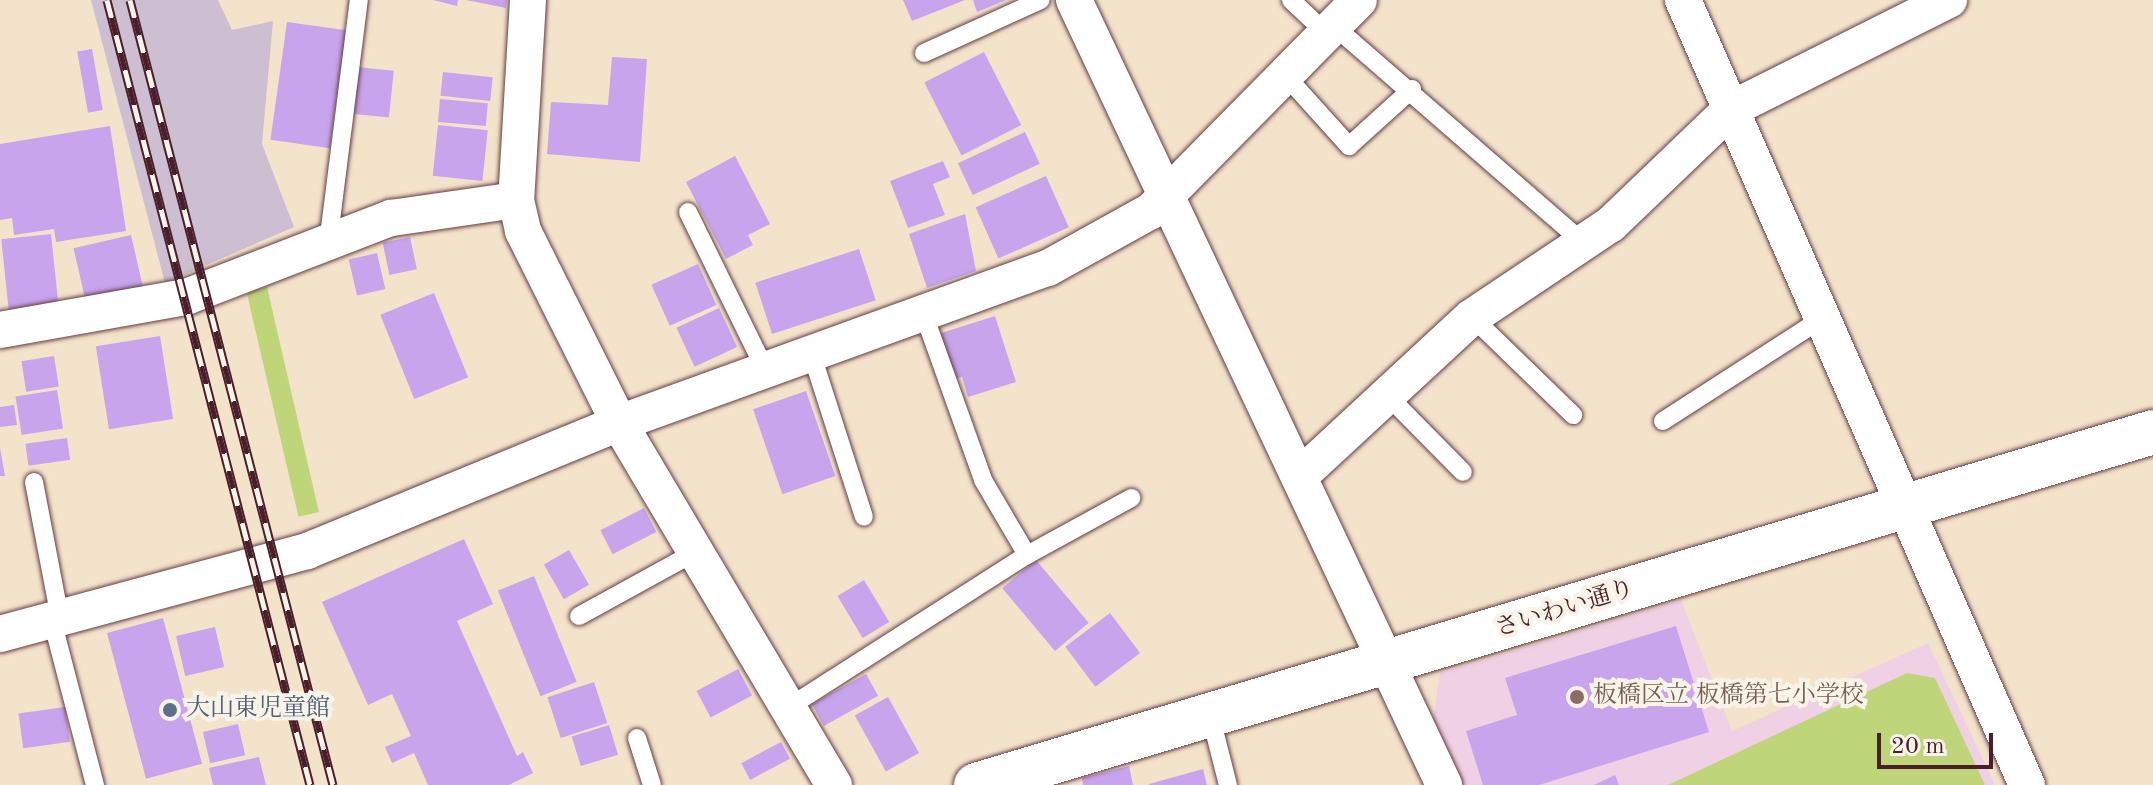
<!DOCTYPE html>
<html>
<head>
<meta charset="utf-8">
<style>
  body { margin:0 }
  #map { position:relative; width:2153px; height:785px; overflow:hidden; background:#f4e3cb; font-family:"Old Standard TT","Noto Serif JP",serif }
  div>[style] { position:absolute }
  .built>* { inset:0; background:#f0d0e4 }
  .industrial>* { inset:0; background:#cebed1 }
  .green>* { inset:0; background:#bfd579; transform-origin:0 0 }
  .building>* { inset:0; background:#c7a4ec; transform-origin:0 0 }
  .roads { filter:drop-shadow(0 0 2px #643c43) drop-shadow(0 0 2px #643c43) }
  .service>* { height:18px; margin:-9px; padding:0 9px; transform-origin:9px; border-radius:9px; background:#fff }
  .minor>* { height:36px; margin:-18px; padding:0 18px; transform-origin:18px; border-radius:18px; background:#fff }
  .tertiary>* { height:44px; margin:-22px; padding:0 22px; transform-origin:22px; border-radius:22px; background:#fff }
  .rail>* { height:9px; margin-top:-4.5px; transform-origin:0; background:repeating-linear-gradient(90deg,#f7f3e8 0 18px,#4a1f2b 0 36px); box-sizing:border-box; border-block:2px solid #4a1f2b }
  .dots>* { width:22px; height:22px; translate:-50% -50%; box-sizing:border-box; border:4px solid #f7f3e8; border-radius:50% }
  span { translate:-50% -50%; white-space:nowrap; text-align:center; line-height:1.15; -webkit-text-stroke:8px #f7f3e8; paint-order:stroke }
  .street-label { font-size:24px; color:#4a1f2b }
  .education-label { font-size:24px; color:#785e54 }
  .left { translate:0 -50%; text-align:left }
  .service-label { font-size:24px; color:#4e5e75 }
  .scale { position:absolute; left:1877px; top:733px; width:116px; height:36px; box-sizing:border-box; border:4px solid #4a1f2b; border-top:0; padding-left:10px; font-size:24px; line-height:28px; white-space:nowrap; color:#4a1f2b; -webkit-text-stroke:6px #f7f3e8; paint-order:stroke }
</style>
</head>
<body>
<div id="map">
  <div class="built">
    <div style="clip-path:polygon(1681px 600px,1732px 731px,1928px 643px,1995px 785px,1464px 785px,1433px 720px,1440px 673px)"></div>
  </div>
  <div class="industrial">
    <div style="clip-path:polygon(91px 0,218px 0,232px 30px,273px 21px,262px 144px,294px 227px,165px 283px)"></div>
  </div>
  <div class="green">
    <div style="left:267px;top:287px;width:231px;height:21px;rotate:77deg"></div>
    <div style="clip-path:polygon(1907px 673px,1935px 678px,1985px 785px,1668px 785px)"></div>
  </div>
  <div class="building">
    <div style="clip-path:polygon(433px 0,458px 0,457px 6px)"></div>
    <div style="clip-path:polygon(466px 0,507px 0,506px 8px)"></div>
    <div style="clip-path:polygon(903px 0,965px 0,912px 21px)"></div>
    <div style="clip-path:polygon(973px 0,1006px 0,977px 12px)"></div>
    <div style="left:287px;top:22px;width:60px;height:119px;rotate:8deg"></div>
    <div style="left:92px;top:49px;width:62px;height:15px;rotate:80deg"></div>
    <div style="left:984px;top:52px;width:82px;height:67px;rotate:63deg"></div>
    <div style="clip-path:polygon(612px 57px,647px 59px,640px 162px,547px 154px,551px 102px,608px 105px)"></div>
    <div style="left:357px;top:67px;width:37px;height:47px;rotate:6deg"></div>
    <div style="left:443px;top:72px;width:50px;height:24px;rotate:6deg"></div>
    <div style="left:440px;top:99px;width:48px;height:23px;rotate:5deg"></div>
    <div style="left:438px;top:125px;width:50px;height:51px;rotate:6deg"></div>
    <div style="clip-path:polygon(110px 126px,126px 231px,56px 242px,54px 229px,14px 235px,12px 218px,0 220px,0 144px)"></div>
    <div style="left:1025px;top:132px;width:35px;height:74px;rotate:65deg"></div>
    <div style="clip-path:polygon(735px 156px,770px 224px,748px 235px,753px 245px,726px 259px,686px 182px)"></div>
    <div style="clip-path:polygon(943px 161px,950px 177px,933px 184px,945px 215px,908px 228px,890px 181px)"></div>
    <div style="left:1046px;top:176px;width:56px;height:77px;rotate:66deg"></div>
    <div style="clip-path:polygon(965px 214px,976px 271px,927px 288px,909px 234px)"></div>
    <div style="left:51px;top:234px;width:71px;height:50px;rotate:84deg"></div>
    <div style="left:131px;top:235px;width:53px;height:59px;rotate:77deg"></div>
    <div style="left:410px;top:237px;width:33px;height:28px;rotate:78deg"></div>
    <div style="left:859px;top:249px;width:54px;height:109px;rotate:72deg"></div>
    <div style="left:377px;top:253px;width:37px;height:29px;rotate:77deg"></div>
    <div style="left:698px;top:264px;width:45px;height:51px;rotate:66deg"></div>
    <div style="left:434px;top:293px;width:91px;height:58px;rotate:68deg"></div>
    <div style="left:719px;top:308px;width:43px;height:47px;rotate:65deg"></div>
    <div style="clip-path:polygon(995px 316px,1016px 382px,968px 397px,962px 377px,952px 380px,938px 334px)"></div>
    <div style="left:160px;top:336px;width:84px;height:65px;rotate:81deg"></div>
    <div style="left:54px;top:356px;width:31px;height:33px;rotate:81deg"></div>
    <div style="left:57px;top:390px;width:39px;height:42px;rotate:81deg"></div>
    <div style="left:806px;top:391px;width:90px;height:56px;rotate:71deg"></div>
    <div style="clip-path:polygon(14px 405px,17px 425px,0 427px,0 407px)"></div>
    <div style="left:67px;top:438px;width:22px;height:42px;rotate:82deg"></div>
    <div style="clip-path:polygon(0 448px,5px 476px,0 476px)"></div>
    <div style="left:644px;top:508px;width:27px;height:49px;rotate:63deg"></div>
    <div style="clip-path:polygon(464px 539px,493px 604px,457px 621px,517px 756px,523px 752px,533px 773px,509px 785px,428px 785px,414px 753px,392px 763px,385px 747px,411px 736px,392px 694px,368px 705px,322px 602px)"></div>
    <div style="left:569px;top:550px;width:40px;height:29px;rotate:60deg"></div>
    <div style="left:1036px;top:560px;width:82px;height:44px;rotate:50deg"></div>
    <div style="left:534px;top:576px;width:114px;height:39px;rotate:68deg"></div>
    <div style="left:864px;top:580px;width:49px;height:31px;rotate:59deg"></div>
    <div style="left:1110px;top:613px;width:50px;height:56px;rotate:53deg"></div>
    <div style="left:163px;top:618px;width:151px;height:58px;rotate:75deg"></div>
    <div style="clip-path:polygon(1676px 626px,1709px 732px,1539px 785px,1483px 785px,1466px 731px,1517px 715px,1505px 678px)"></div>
    <div style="left:215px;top:627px;width:41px;height:40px;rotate:77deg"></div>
    <div style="left:738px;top:669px;width:30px;height:47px;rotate:62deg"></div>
    <div style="left:866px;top:674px;width:25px;height:62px;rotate:61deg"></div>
    <div style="left:594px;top:682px;width:43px;height:49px;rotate:72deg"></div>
    <div style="left:888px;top:697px;width:64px;height:38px;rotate:61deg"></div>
    <div style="left:65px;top:707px;width:35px;height:47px;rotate:82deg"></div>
    <div style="left:238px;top:724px;width:32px;height:36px;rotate:77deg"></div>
    <div style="left:609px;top:725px;width:31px;height:39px;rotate:73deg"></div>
    <div style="left:781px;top:742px;width:19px;height:45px;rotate:62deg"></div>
    <div style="clip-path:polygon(259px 757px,266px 785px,213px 785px,209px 768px)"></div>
    <div style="clip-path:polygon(1129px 766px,1133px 785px,1083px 785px,1082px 778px)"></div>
    <div style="clip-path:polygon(1203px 769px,1207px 785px,1149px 785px,1149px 784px)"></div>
    <div style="clip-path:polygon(1615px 775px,1619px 785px,1594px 785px)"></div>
  </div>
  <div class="roads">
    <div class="service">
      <div style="left:1291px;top:0;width:48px;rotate:43.3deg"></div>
      <div style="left:1334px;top:26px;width:327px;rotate:41deg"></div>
      <div style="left:924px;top:53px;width:128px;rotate:-24.4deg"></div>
      <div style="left:1285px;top:75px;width:96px;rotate:48deg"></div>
      <div style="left:1349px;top:146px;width:85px;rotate:-42.1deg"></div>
      <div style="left:688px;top:212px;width:175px;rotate:63.9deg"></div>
      <div style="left:328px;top:244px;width:246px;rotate:-82.8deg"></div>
      <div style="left:923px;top:312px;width:178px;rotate:70.3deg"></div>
      <div style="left:983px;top:480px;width:87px;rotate:59.6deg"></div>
      <div style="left:1472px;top:317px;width:141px;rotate:44.1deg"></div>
      <div style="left:811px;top:352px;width:173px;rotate:72.2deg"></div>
      <div style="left:1387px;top:395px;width:108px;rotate:45.4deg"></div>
      <div style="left:1663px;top:421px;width:190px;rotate:-32.8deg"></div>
      <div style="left:34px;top:482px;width:138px;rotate:79.2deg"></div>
      <div style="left:579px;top:616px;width:135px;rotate:-28.8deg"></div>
      <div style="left:52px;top:620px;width:171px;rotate:75.4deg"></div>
      <div style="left:789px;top:707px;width:282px;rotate:-32.6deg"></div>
      <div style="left:1027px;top:555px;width:119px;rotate:-28.7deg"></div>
      <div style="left:1211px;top:718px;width:69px;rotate:75.8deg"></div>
      <div style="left:637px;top:738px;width:49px;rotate:72.3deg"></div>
    </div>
    <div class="minor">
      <div style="left:528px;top:0;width:200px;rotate:93.4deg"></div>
      <div style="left:516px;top:200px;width:32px;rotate:77deg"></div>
      <div style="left:523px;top:231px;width:215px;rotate:63.4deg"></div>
      <div style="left:619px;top:423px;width:421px;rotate:59.3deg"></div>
      <div style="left:1074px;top:0;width:868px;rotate:64.76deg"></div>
      <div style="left:1683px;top:0;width:857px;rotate:66.34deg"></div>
      <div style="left:0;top:330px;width:189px;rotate:-10.1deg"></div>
      <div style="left:186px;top:297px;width:220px;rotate:-21.1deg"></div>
      <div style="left:391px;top:218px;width:126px;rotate:-8.2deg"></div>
      <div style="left:1300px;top:476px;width:234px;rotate:-42.8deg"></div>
      <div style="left:1472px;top:317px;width:167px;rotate:-33.8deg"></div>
      <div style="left:1611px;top:224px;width:166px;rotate:-43.8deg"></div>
      <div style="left:1731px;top:109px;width:244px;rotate:-26.6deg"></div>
      <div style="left:0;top:634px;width:318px;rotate:-15.1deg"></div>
      <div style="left:307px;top:551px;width:337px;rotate:-22.3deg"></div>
      <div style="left:619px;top:423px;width:456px;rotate:-19.9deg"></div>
      <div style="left:1048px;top:268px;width:118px;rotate:-29deg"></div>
      <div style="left:1151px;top:211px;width:296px;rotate:-45.4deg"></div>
    </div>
    <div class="tertiary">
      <div style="left:976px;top:785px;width:1229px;rotate:-16.69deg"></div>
    </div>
  </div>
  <div class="rail">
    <div style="left:107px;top:0;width:811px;rotate:75.5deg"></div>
    <div style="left:130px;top:0;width:811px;rotate:75.5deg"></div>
  </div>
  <div class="dots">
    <div style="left:1577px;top:697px;background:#8d6e63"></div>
    <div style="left:170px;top:710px;background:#5c6f8a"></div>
  </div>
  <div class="street-label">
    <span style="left:1565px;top:610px;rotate:-17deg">さいわい通り</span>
  </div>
  <div class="education-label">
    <span class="left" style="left:1593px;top:697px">板橋区立 板橋第七小学校</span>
  </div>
  <div class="service-label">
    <span class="left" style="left:186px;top:710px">大山東児童館</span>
  </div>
  <div class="scale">20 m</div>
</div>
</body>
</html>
